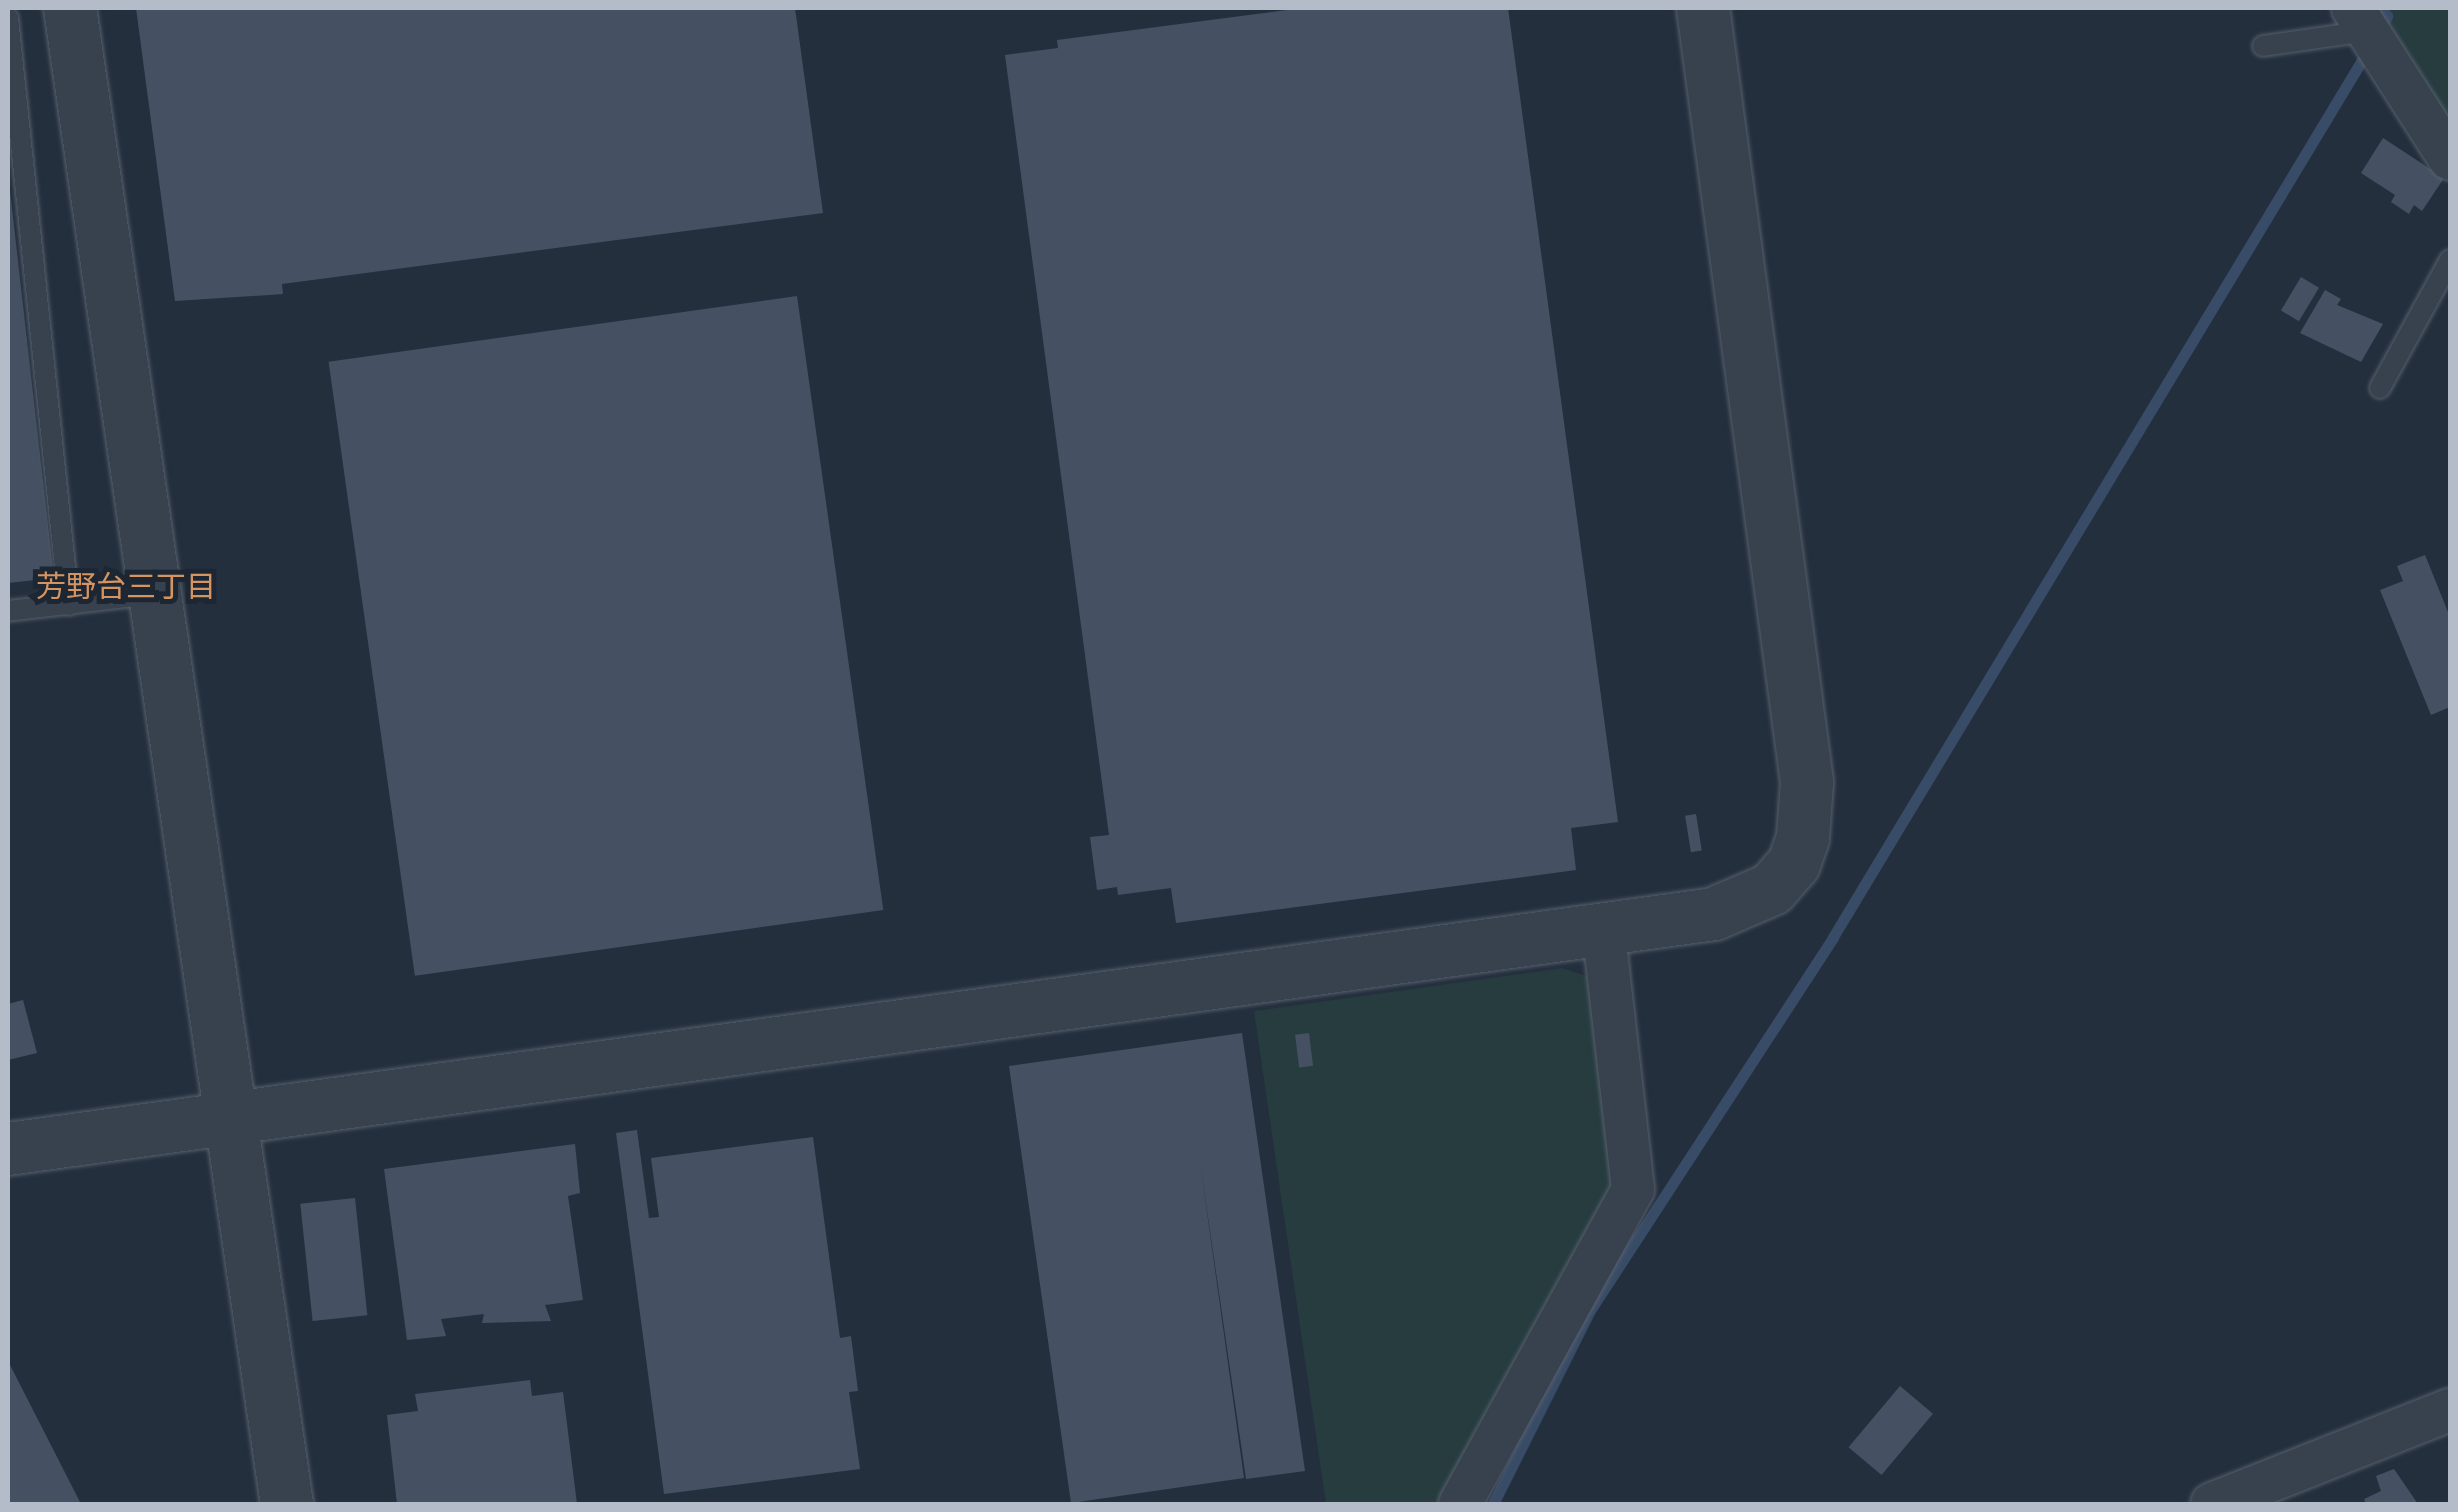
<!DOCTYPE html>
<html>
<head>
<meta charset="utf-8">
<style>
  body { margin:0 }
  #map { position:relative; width:2458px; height:1512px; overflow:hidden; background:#242f3e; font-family:"Noto Sans","Noto Sans JP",sans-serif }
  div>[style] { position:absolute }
  .green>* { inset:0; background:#263c3f }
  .stream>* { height:11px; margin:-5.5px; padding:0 5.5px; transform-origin:5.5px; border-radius:5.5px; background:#394c67 }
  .building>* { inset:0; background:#455162; transform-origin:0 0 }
  .roads { filter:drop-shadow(0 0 2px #565f6c) drop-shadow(0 0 2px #565f6c) }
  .service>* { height:20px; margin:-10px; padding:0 10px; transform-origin:10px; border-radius:10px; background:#38414e }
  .minor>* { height:42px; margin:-21px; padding:0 21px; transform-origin:21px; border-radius:21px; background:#38414e }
  .tertiary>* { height:52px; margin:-26px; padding:0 26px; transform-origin:26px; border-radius:26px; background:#38414e }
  span { translate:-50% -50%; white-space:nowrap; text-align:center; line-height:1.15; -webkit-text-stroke:10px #1d2633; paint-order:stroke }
  .neighbourhood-label { font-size:30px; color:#d59563 }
  .frame { position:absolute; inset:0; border:10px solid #b4bcc9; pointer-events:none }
</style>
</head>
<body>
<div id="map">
  <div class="green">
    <div style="clip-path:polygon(2371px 8px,2450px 8px,2450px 119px)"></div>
    <div style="clip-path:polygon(1562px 968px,1592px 978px,1623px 1188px,1444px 1504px,1326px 1504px,1254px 1011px)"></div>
  </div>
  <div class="stream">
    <div style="left:2380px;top:30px;width:16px;rotate:-63deg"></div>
    <div style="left:2387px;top:16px;width:10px;rotate:-127deg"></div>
    <div style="left:1493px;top:1504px;width:215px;rotate:-63.4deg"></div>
    <div style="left:1589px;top:1312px;width:447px;rotate:-56.9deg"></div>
    <div style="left:1833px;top:937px;width:1036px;rotate:-58.9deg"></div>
  </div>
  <div class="building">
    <div style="clip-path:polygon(136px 8px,795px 8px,823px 213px,282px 284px,283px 294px,175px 301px)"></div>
    <div style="clip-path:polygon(1302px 8px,1508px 8px,1618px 822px,1571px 828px,1576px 870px,1176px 923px,1171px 888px,1118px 895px,1117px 887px,1097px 890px,1090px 837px,1109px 835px,1005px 55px,1058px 48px,1057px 40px)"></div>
    <div style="clip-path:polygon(2383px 138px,2444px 178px,2422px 211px,2414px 205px,2409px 214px,2391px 202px,2395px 195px,2361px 173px)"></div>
    <div style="clip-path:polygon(8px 173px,54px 578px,8px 583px)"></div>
    <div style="left:2301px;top:277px;width:21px;height:39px;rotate:31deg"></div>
    <div style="clip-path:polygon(2325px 290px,2341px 299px,2337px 305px,2383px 324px,2361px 362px,2300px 333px)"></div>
    <div style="left:797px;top:296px;width:620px;height:473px;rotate:82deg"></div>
    <div style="clip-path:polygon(2425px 555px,2450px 617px,2450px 707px,2431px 715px,2380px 590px,2403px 581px,2397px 566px)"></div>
    <div style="left:1696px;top:814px;width:37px;height:11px;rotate:81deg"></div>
    <div style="clip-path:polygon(23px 1000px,37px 1053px,8px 1060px,8px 1004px)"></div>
    <div style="clip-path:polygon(1242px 1033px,1305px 1471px,1246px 1479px,1200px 1162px,1244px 1478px,1071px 1503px,1009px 1066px)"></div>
    <div style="left:1309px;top:1033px;width:33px;height:14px;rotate:83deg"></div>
    <div style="clip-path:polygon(637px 1130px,649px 1218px,659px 1217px,651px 1158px,813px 1137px,840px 1338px,851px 1336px,858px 1391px,849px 1392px,860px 1469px,664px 1494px,616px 1133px)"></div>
    <div style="clip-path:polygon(575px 1144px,580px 1193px,568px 1196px,583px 1300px,545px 1305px,551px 1321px,482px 1323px,484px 1314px,441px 1319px,446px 1336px,407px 1340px,384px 1169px)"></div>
    <div style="left:355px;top:1198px;width:118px;height:55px;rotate:84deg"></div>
    <div style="clip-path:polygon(8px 1361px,81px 1504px,8px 1504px)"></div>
    <div style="clip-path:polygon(530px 1380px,532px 1396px,563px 1392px,577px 1504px,397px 1504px,387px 1415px,418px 1411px,415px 1394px)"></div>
    <div style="left:1900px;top:1386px;width:43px;height:80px;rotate:40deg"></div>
    <div style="clip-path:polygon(2394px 1469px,2418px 1504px,2366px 1504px,2364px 1499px,2381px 1491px,2376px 1476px)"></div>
  </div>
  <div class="roads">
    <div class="service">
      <div style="left:8px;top:18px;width:590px;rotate:84.07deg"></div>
      <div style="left:2263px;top:46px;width:105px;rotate:-8.2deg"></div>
      <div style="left:2380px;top:388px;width:146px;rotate:-61.3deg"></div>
      <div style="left:8px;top:611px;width:145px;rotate:-6.7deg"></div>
    </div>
    <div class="minor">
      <div style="left:2353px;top:8px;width:179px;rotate:57.3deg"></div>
      <div style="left:1460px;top:1504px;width:359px;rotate:-61.2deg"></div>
      <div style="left:1633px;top:1189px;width:264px;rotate:-96.5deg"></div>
      <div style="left:2212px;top:1504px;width:256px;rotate:-21.6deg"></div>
    </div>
    <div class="tertiary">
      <div style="left:70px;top:8px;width:1512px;rotate:81.75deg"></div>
      <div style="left:8px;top:1149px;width:1722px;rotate:-7.84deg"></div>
      <div style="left:1714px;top:914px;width:63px;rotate:-23.3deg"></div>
      <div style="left:1772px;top:889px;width:33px;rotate:-49deg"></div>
      <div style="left:1794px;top:864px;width:28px;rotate:-71deg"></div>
      <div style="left:1803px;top:838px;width:56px;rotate:-85.9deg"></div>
      <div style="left:1807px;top:782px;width:781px;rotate:-97.65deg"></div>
    </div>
  </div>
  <div class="neighbourhood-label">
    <span style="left:126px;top:586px">芳野台三丁目</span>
  </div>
  <div class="frame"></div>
</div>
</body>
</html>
